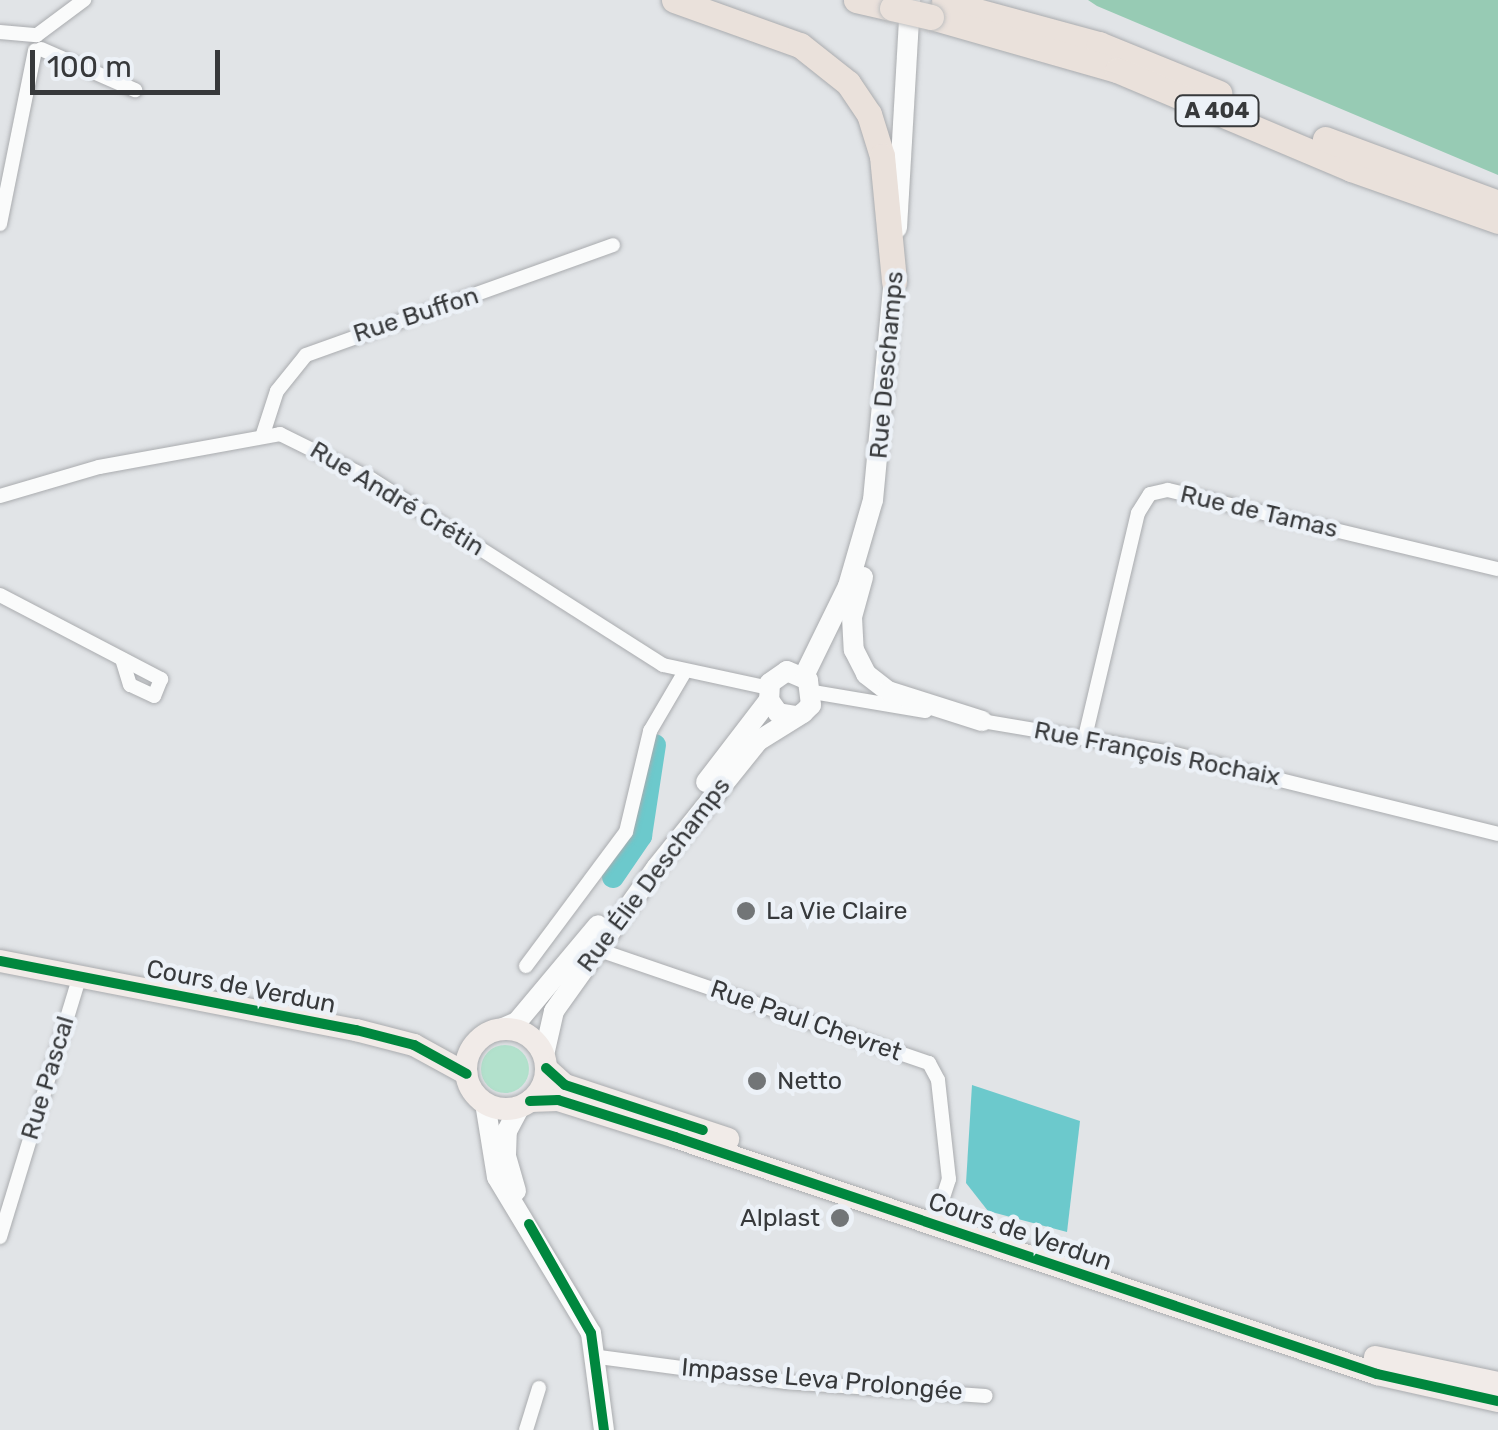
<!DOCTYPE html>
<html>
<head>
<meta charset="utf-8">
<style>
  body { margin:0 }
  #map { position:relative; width:1498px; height:1430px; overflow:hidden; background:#e1e4e7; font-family:Rubik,sans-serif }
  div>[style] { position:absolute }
  .green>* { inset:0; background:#b2e1cc }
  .round { border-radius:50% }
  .forest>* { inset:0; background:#97cbb4 }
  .water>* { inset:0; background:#6cc9cc }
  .river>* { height:22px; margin:-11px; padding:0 11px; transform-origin:11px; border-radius:11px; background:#6cc9cc }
  .roads { filter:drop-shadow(0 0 2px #aaacaf) drop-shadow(0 0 2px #aaacaf) }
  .minor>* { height:14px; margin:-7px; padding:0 7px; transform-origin:7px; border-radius:7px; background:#fafbfb }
  .secondary>* { height:20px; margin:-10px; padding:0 10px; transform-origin:10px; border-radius:10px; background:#fafbfb }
  .primary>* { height:22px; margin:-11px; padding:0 11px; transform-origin:11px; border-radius:11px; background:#f1ebe8 }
  .primary>.ring { margin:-11px; padding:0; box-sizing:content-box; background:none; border:22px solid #f1ebe8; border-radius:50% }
  .motorway>* { height:25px; margin:-12.5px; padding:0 12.5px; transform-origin:12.5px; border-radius:12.5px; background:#eae1db }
  .bridges { filter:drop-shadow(0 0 2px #bebfc0) drop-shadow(0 0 2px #bebfc0) }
  .motorway-bridge>* { height:25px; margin:-12.5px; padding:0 12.5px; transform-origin:12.5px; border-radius:12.5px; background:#eae1db }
  .cycleway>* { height:10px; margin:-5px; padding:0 5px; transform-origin:5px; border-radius:5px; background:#00873e }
  .dots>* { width:28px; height:28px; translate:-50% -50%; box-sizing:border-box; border:5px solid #ecf1f7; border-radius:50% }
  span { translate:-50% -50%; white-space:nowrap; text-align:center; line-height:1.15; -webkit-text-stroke:9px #ecf1f7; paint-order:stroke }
  .shield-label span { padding:2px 8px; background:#ecf1f7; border:2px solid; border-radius:8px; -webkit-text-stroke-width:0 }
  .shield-label { font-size:22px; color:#37393b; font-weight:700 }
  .street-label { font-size:25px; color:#37393b }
  .poi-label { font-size:25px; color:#37393b }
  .left { translate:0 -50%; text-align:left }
  .right { translate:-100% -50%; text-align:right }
  .scale { position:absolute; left:30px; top:50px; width:190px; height:45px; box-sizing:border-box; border:5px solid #37393b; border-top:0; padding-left:12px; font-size:30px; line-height:35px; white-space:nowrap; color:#37393b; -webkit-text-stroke:8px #ecf1f7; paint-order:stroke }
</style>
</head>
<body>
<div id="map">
  <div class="green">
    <div class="round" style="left:481px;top:1045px;width:48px;height:48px"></div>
  </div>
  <div class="forest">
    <div style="clip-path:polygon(1088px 0,1498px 0,1498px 175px,1097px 6px)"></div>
  </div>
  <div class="water">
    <div style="clip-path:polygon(972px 1085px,1080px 1121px,1067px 1232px,988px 1211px,966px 1183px)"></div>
  </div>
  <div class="river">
    <div style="left:613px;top:877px;width:50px;rotate:-55.7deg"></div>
    <div style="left:641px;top:836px;width:92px;rotate:-81.3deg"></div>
  </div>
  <div class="roads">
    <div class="minor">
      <div style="left:0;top:32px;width:37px;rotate:5deg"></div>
      <div style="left:37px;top:35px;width:59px;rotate:-36.7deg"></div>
      <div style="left:41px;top:49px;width:103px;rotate:23.6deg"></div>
      <div style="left:0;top:224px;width:177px;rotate:-78.6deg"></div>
      <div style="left:263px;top:434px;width:45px;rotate:-72deg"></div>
      <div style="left:277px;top:391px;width:46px;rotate:-51.1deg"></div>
      <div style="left:306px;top:355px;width:326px;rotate:-19.7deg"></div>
      <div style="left:0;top:496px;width:103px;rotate:-16.3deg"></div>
      <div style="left:99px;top:467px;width:184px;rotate:-10.3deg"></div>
      <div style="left:280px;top:434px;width:102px;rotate:26.3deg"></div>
      <div style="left:371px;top:479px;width:346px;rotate:32.5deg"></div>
      <div style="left:663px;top:665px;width:108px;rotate:12.2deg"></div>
      <div style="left:0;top:595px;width:182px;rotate:27.6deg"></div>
      <div style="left:161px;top:679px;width:18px;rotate:112deg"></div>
      <div style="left:154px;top:696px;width:26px;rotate:-155deg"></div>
      <div style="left:130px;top:685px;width:27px;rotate:-107deg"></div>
      <div style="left:813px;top:692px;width:114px;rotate:9.6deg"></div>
      <div style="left:976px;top:720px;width:198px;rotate:9.6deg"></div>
      <div style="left:1171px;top:753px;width:337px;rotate:13.9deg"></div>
      <div style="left:1085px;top:737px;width:230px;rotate:-76.7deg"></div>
      <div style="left:1138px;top:513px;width:22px;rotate:-58deg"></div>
      <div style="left:1150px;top:494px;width:18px;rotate:-13deg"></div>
      <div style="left:1168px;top:490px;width:339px;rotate:13.5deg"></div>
      <div style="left:596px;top:949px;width:352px;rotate:18.9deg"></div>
      <div style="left:929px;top:1063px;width:19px;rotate:62deg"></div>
      <div style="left:938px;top:1080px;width:100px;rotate:83.7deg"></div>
      <div style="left:949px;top:1179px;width:33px;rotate:108deg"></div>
      <div style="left:526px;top:966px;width:167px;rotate:-53.3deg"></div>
      <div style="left:626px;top:832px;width:104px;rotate:-76.6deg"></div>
      <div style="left:650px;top:731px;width:67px;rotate:-59.6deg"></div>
      <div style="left:0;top:1237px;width:273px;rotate:-73deg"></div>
      <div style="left:599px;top:1357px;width:189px;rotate:7.6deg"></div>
      <div style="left:786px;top:1382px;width:200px;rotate:4deg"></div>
      <div style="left:526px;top:1430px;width:44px;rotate:-72.8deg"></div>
    </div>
    <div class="secondary">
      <div style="left:897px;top:228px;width:228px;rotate:-86.7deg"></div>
      <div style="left:863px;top:577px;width:41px;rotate:105.4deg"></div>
      <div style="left:852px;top:617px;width:33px;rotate:87deg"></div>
      <div style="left:854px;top:650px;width:27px;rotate:63deg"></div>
      <div style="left:866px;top:674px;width:28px;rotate:38deg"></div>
      <div style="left:888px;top:691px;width:99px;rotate:17.7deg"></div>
      <div style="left:804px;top:676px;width:100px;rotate:-63.9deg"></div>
      <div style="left:848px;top:586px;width:90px;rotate:-73.8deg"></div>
      <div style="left:873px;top:500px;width:234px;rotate:-84.6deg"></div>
      <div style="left:706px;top:782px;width:103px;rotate:-52.5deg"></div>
      <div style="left:501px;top:1029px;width:17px;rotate:-24deg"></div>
      <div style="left:517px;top:1022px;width:126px;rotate:-50.1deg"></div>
      <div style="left:544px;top:1055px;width:45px;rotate:-77.2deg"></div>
      <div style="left:554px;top:1011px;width:176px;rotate:-54.5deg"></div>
      <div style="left:656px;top:868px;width:163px;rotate:-51.2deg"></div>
      <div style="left:758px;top:741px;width:53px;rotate:-31.9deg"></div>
      <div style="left:803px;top:713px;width:11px;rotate:-45deg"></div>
      <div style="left:811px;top:705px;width:25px;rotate:-97deg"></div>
      <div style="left:808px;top:680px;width:23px;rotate:-157deg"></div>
      <div style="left:787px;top:671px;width:21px;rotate:145deg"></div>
      <div style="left:770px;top:683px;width:17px;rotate:93deg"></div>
      <div style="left:769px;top:700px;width:16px;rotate:55deg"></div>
      <div style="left:778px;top:713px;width:17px;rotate:10deg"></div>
      <div style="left:485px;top:1103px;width:75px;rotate:80.8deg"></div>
      <div style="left:497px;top:1177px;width:182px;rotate:58.9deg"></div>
      <div style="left:591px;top:1333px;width:98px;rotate:82.4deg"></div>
      <div style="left:516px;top:1191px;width:37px;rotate:-106deg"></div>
      <div style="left:506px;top:1155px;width:24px;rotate:-88deg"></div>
      <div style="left:507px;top:1131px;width:27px;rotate:-62deg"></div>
    </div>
    <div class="primary">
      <div style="left:0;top:961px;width:363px;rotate:11deg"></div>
      <div style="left:356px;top:1030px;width:60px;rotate:14.5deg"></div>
      <div style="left:414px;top:1045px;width:60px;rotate:28.7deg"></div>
      <div class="ring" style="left:466px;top:1029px;width:58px;height:58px"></div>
      <div style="left:546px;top:1068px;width:25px;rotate:42deg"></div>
      <div style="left:565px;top:1085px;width:172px;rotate:18.3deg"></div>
      <div style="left:530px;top:1101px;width:28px;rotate:-2deg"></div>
      <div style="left:558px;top:1100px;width:123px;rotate:17.5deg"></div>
      <div style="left:675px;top:1137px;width:741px;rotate:18.66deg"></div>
      <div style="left:1377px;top:1374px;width:124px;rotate:12.6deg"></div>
      <div style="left:1375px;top:1357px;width:126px;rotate:11.9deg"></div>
    </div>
    <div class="motorway">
      <div style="left:674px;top:0;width:134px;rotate:19.7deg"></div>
      <div style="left:800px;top:45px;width:61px;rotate:38.4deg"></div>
      <div style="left:848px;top:83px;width:37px;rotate:56deg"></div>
      <div style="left:869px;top:114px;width:44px;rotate:72.8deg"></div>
      <div style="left:882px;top:156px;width:126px;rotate:84.5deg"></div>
      <div style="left:856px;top:0;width:37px;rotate:13deg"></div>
      <div style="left:944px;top:2px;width:161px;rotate:15.2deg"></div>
      <div style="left:1099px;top:44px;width:130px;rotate:22.2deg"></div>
      <div style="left:931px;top:17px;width:193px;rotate:15.9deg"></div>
      <div style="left:1117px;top:70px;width:254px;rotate:22.9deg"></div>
      <div style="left:1351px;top:169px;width:156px;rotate:19.5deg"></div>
      <div style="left:1325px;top:139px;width:184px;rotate:20.3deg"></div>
    </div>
  </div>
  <div class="bridges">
    <div class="motorway-bridge">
      <div style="left:892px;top:8px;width:40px;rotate:13deg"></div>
    </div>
  </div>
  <div class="cycleway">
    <div style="left:0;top:961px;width:363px;rotate:11deg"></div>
    <div style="left:356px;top:1030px;width:60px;rotate:14.5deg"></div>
    <div style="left:414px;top:1045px;width:60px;rotate:28.7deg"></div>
    <div style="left:546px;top:1068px;width:25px;rotate:42deg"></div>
    <div style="left:565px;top:1085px;width:145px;rotate:18.1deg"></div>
    <div style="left:530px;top:1101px;width:28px;rotate:-2deg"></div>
    <div style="left:558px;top:1100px;width:123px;rotate:17.5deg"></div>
    <div style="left:675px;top:1137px;width:741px;rotate:18.66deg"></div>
    <div style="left:1377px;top:1374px;width:124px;rotate:12.6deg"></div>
    <div style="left:529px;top:1224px;width:125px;rotate:60.4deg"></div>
    <div style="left:591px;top:1333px;width:98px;rotate:82.4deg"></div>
  </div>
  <div class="dots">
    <div style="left:746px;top:911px;background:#727577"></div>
    <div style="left:757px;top:1081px;background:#727577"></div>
    <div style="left:840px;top:1218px;background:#727577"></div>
  </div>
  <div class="shield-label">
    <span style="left:1217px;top:111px">A 404</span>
  </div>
  <div class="street-label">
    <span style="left:416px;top:315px;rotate:-18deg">Rue Buffon</span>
    <span style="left:887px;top:365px;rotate:-85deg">Rue Deschamps</span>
    <span style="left:397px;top:499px;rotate:31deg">Rue André Crétin</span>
    <span style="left:1259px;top:512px;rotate:13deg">Rue de Tamas</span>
    <span style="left:1157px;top:754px;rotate:11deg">Rue François Rochaix</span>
    <span style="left:654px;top:875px;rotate:-53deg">Rue Élie Deschamps</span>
    <span style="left:241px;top:987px;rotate:11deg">Cours de Verdun</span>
    <span style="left:806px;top:1021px;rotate:19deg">Rue Paul Chevret</span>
    <span style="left:48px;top:1078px;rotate:-73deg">Rue Pascal</span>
    <span style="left:1020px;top:1232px;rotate:19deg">Cours de Verdun</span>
    <span style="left:822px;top:1380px;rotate:5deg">Impasse Leva Prolongée</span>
  </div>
  <div class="poi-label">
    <span class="left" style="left:766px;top:911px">La Vie Claire</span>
    <span class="left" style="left:777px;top:1081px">Netto</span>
    <span class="right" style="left:820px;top:1218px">Alplast</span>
  </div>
  <div class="scale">100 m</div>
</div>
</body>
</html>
